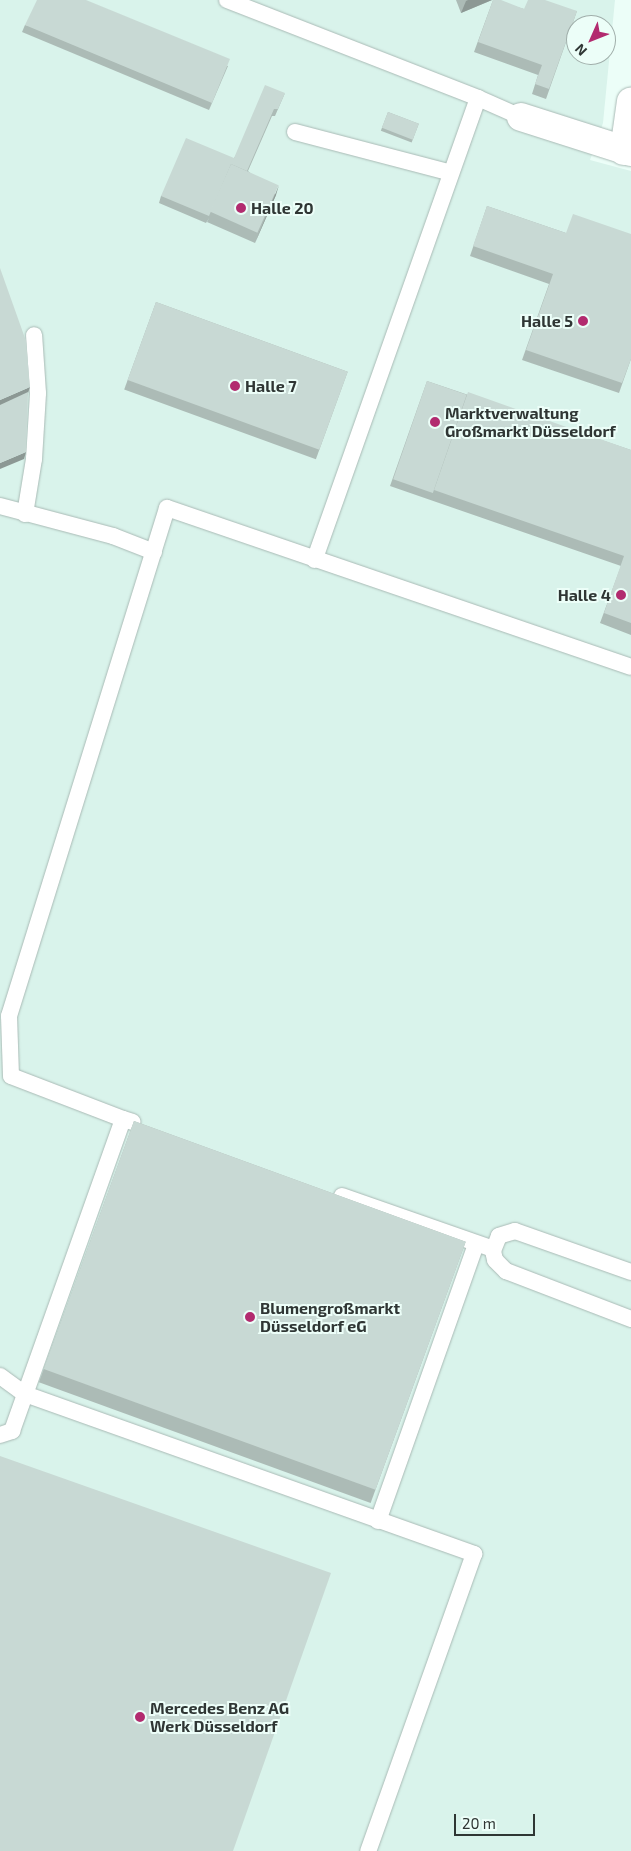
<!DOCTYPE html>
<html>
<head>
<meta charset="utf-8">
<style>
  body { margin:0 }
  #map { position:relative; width:631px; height:1851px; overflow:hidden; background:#ecfef8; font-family:"Exo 2",sans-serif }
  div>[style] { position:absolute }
  .built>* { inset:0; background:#d9f3eb }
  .roads { filter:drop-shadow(0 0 1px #a9bab5) drop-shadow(0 0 1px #a9bab5) }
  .service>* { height:16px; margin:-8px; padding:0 8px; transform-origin:8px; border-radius:8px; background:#fff }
  .minor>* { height:28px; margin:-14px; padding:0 14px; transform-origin:14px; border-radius:14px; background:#fff }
  .wall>* { inset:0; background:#acbbb6; transform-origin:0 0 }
  .shaded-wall>* { inset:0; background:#8c9894 }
  .building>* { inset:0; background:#c8d9d4; transform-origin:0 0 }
  .dots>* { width:14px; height:14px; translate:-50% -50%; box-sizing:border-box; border:2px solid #ecfef8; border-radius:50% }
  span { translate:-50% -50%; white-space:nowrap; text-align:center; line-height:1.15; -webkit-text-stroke:4px #ecfef8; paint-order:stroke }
  .poi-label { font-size:16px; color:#2f3634; font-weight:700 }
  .left { translate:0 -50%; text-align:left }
  .right { translate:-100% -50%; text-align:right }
  .north { position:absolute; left:566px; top:15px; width:50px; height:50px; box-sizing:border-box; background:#ecfef8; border:1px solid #a0aeaa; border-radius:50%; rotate:226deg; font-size:14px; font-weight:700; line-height:20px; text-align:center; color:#2f3634 }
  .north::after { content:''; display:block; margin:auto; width:18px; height:22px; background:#b22b6f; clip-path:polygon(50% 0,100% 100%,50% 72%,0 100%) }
  .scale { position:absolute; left:454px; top:1814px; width:81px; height:22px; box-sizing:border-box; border:2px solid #2f3634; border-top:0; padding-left:6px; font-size:15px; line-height:18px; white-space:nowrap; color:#2f3634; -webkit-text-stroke:4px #ecfef8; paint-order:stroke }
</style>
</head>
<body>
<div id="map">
  <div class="built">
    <div style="clip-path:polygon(evenodd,0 0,615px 0,603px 123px,590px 160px,631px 171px,631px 1851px,0 1851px,0 0,576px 25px,606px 25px,606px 55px,576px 55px,576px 25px)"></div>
  </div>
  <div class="roads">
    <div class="service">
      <div style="left:227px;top:0;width:269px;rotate:21.3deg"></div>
      <div style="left:478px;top:98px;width:490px;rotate:109.5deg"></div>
      <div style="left:478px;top:98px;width:47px;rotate:23.8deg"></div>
      <div style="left:295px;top:132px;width:161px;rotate:14.7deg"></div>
      <div style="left:0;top:506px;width:117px;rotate:14.9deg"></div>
      <div style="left:113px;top:536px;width:44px;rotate:21.3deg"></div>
      <div style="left:25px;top:514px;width:56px;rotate:-80.7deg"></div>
      <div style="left:34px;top:459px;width:66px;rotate:-86.5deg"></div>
      <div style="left:38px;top:393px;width:58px;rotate:-93.9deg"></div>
      <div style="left:123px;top:1119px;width:120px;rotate:-159deg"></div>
      <div style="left:11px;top:1076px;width:60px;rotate:-91.9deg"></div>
      <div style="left:9px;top:1016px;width:532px;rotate:-72.72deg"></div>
      <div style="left:167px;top:508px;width:490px;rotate:18.9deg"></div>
      <div style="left:342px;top:1196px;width:160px;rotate:19.3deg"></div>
      <div style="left:631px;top:1272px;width:123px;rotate:-160.5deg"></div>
      <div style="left:515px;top:1231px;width:17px;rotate:163deg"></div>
      <div style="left:499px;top:1236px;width:16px;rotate:112deg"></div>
      <div style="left:493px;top:1251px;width:9px;rotate:77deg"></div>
      <div style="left:495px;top:1260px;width:16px;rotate:45deg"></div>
      <div style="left:506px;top:1271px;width:134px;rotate:21deg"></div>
      <div style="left:0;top:1376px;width:31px;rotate:36deg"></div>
      <div style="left:25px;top:1394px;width:477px;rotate:19.6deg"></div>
      <div style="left:474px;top:1554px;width:315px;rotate:109.6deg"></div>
      <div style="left:0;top:1435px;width:13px;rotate:-18deg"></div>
      <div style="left:12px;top:1431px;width:331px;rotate:-70.4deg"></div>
      <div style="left:123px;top:1119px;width:10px;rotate:17deg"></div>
      <div style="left:378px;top:1521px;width:294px;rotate:-70.5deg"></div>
    </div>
    <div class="minor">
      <div style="left:521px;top:117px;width:115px;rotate:17.7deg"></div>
      <div style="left:624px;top:151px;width:50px;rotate:-82deg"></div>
    </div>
  </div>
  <div class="wall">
    <div style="clip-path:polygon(456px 0,492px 0,461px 13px)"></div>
    <div style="clip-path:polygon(493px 0,524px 9px,577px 11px,546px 99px,532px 94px,538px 75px,474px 52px)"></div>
    <div style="clip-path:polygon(25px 25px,228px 66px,209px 110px,22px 32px)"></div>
    <div style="clip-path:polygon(285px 93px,275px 116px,272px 116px,248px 171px,276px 195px,255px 243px,207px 222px,209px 218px,206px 223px,159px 203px,161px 196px,234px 158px)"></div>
    <div style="left:388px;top:112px;width:33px;height:20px;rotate:21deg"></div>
    <div style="clip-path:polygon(487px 206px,566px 233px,631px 359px,619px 393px,522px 360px,549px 284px,470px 256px)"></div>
    <div style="left:156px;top:302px;width:204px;height:93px;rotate:20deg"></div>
    <div style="clip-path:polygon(427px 381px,631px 450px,631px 635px,600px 623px,621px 566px,390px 486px)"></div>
    <div style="left:134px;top:1121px;width:353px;height:278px;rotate:20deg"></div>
  </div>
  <div class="shaded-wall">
    <div style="clip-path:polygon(468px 0,492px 0,461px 13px,466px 1px)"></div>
    <div style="clip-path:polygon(279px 185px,276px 195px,255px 243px,259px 233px)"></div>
    <div style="clip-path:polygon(30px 387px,26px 399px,0 410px,0 400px)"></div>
    <div style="clip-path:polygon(26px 452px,24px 459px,0 469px,0 463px)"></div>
  </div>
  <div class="building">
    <div style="clip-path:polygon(37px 0,86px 0,230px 59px,212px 103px,25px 25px)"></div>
    <div style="clip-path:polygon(493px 0,501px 0,524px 9px,528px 0,545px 0,577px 11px,549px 89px,535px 84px,542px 65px,478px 42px)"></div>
    <div style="clip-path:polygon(265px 85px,285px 93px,278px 109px,274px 109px,247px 171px,231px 164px,209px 216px,161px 196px,186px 138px,234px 158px)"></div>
    <div style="left:388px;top:112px;width:33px;height:17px;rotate:21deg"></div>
    <div style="left:231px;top:164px;width:52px;height:52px;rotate:24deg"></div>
    <div style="clip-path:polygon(487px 206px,566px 233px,573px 214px,631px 234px,631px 359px,622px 383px,526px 350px,553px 274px,473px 246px)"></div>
    <div style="clip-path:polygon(0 268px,26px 341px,30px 387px,0 400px)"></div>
    <div style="left:156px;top:302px;width:204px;height:83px;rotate:20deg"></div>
    <div style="left:427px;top:381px;width:42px;height:104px;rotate:19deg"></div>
    <div style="clip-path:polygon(28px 392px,26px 452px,0 463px,0 405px)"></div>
    <div style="clip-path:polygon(468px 392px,631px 450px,631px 623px,604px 613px,624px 556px,434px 490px)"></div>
    <div style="left:134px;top:1121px;width:353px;height:264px;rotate:20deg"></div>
    <div style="clip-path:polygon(0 1456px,331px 1573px,233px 1851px,0 1851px)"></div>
  </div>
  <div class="dots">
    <div style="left:241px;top:208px;background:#b22b6f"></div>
    <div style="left:583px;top:321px;background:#b22b6f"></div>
    <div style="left:235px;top:386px;background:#b22b6f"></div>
    <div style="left:435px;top:422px;background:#b22b6f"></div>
    <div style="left:621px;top:595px;background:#b22b6f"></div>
    <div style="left:250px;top:1317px;background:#b22b6f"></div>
    <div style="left:140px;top:1717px;background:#b22b6f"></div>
  </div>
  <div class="poi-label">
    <span class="left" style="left:251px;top:208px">Halle 20</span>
    <span class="right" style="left:573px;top:321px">Halle 5</span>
    <span class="left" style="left:245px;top:386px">Halle 7</span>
    <span class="left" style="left:445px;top:422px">Marktverwaltung<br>Großmarkt Düsseldorf</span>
    <span class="right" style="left:611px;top:595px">Halle 4</span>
    <span class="left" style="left:260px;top:1317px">Blumengroßmarkt<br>Düsseldorf eG</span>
    <span class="left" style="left:150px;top:1717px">Mercedes Benz AG<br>Werk Düsseldorf</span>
  </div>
  <div class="north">N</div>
  <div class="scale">20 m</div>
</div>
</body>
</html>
